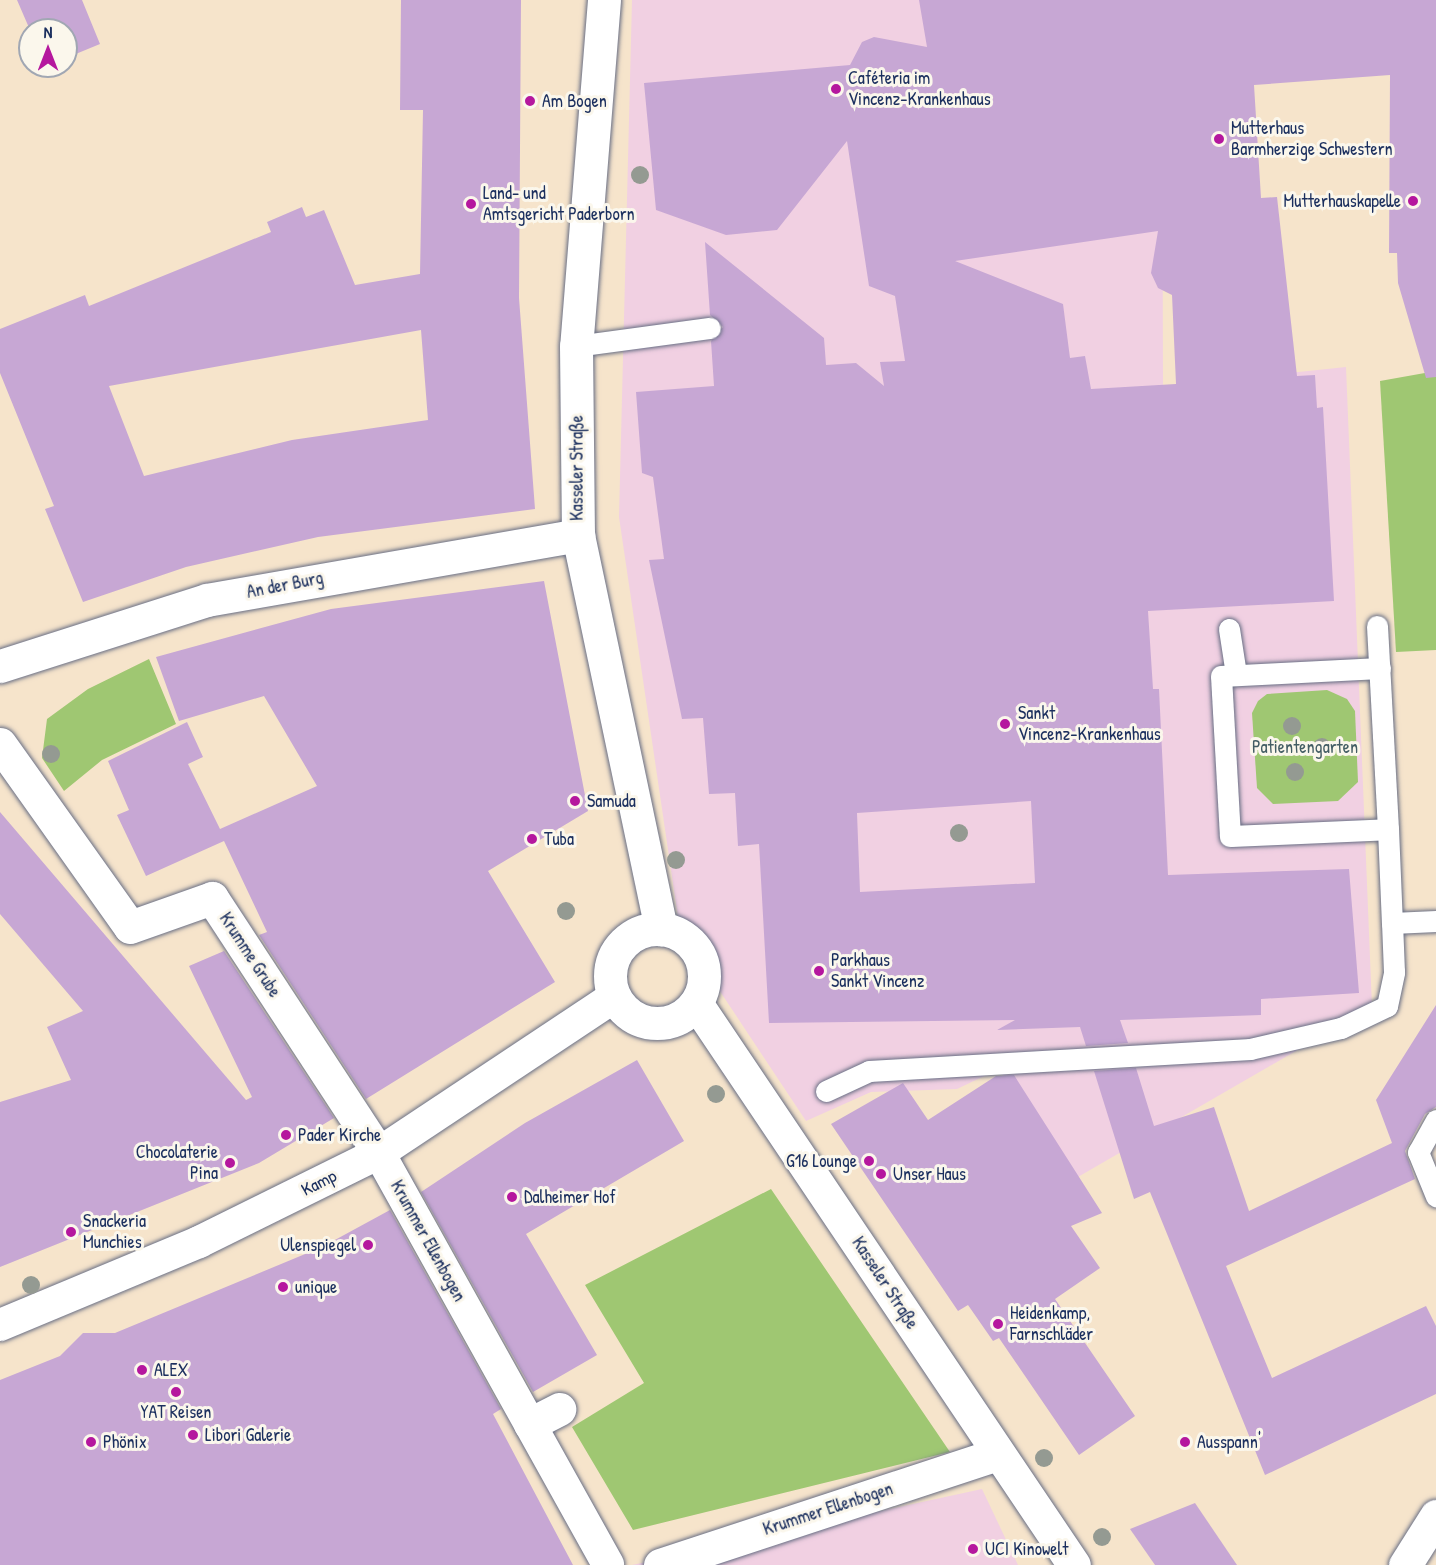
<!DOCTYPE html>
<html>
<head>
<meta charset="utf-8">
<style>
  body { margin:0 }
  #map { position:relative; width:1436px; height:1565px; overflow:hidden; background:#f6e4cb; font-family:"Patrick Hand",sans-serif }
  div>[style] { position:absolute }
  .built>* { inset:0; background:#f1d0e2 }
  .green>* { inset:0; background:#9fc772 }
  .building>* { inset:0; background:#c7a7d4 }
  .roads { filter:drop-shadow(0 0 2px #686e84) drop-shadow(0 0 2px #686e84) }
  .service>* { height:21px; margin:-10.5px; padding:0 10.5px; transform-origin:10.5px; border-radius:10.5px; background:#fff }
  .pedestrian>* { height:32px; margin:-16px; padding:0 16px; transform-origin:16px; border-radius:16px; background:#fff }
  .minor>* { height:33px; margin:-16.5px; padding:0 16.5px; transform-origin:16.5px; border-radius:16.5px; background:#fff }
  .minor>.ring { margin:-16.5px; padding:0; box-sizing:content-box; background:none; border:33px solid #fff; border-radius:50% }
  .trees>* { width:18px; height:18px; margin:-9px; border-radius:50%; background:#949a92 }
  .dots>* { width:16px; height:16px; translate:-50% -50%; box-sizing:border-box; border:3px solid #fbf7ec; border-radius:50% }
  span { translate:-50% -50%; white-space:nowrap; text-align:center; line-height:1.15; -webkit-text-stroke:6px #fbf7ec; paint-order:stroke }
  .poi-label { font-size:18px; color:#1b2f5e }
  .left { translate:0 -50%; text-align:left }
  .right { translate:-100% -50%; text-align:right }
  .street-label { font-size:18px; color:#1b2f5e }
  .park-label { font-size:18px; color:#435d64 }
  .north { position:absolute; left:18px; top:18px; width:60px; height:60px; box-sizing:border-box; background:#fbf7ec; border:2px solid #a1a7b3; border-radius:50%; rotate:0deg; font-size:16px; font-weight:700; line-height:24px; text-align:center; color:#1b2f5e }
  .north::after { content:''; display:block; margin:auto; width:21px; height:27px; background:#b5179e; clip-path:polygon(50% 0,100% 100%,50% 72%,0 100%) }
</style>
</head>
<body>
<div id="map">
  <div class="built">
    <div style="clip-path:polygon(632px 0,1162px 0,1163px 386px,1346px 367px,1372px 1007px,1071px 1181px,999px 1069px,957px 1089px,871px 1092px,806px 1121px,680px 931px,619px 517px)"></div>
    <div style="clip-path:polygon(982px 1489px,1018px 1565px,632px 1565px)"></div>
  </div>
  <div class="green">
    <div style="clip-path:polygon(1436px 371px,1436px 650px,1396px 652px,1380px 381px)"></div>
    <div style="clip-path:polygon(149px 659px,176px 724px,102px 760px,64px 791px,42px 758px,47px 719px,88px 689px)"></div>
    <div style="clip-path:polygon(1327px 690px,1347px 699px,1355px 711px,1358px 782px,1338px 801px,1273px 804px,1257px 788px,1252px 713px,1258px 701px,1267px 694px)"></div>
    <div style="clip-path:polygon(771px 1189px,950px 1452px,633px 1530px,572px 1427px,644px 1383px,585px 1285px)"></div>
  </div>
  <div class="building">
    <div style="clip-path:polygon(17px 0,82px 0,100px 44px,66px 58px,66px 30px,30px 30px)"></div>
    <div style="clip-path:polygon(evenodd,401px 0,521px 0,519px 298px,535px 509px,318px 537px,186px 567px,83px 602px,45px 509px,54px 506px,0 373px,0 329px,85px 295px,89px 306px,271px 232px,267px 222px,302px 207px,306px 217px,324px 210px,355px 285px,420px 274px,423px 110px,400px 110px,401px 0,421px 330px,428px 420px,292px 440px,144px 476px,109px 386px,421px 330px)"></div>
    <div style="clip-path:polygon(evenodd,919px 0,1436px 0,1436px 377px,1426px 378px,1398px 283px,1397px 253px,1389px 253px,1390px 75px,1254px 85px,1261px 198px,1277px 197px,1297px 376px,1315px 375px,1317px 408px,1323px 407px,1334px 601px,1148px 611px,1153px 689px,1159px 689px,1168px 875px,1349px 869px,1359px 993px,1261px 999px,1261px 1015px,1120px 1020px,1128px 1043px,1086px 1046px,1080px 1027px,997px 1030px,1015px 1020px,769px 1023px,759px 844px,738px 846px,735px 793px,709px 794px,703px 718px,682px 719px,649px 560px,664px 559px,653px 477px,642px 473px,636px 392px,714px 386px,711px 341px,723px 327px,710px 315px,705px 242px,824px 338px,826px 365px,856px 363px,884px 386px,880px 362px,905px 361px,895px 296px,869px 286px,847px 141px,777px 230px,726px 235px,656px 210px,644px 83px,850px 65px,862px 42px,874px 37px,927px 47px,919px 0,1158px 231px,1151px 273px,1158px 288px,1172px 295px,1176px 384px,1091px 389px,1085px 356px,1070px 358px,1063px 304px,955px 261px,1158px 231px,919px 0,1031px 801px,1035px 883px,860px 892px,857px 813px,1031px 801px)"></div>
    <div style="clip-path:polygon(544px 581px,588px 811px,488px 871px,555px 982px,366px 1099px,259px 935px,267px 932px,224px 841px,146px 876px,117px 815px,129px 810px,108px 761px,187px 722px,203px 757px,188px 764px,220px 829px,317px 786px,264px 696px,179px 721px,156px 657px,331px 609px)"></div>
    <div style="clip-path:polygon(0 812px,246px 1100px,252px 1097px,189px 966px,224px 951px,334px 1118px,259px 1163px,0 1267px,0 1102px,71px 1080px,47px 1027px,83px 1011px,0 914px)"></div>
    <div style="clip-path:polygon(1436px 1005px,1436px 1107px,1425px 1114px,1405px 1151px,1415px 1179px,1226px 1266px,1272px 1378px,1426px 1306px,1436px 1326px,1436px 1394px,1265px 1475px,1150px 1192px,1134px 1199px,1094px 1071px,1136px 1068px,1154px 1126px,1214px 1107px,1249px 1211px,1392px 1143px,1376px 1100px)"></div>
    <div style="clip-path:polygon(637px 1060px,684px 1141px,526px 1234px,597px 1355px,533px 1392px,421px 1192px,525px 1123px)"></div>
    <div style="clip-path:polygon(1014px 1075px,1102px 1213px,1071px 1226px,1100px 1268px,1055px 1299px,1135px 1416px,1079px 1455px,999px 1338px,993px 1341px,968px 1305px,958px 1311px,831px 1124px,903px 1083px,928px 1120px,996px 1076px)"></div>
    <div style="clip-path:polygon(390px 1210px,501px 1409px,493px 1414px,573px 1565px,0 1565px,0 1380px,60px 1356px,83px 1333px,115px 1333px,322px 1247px)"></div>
    <div style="clip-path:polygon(1195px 1503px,1237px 1565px,1155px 1565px,1130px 1529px)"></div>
  </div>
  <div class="roads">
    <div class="service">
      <div style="left:576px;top:346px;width:135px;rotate:-7.7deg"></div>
      <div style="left:1377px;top:626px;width:203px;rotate:86.9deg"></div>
      <div style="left:1229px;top:629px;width:46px;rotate:81.2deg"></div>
      <div style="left:1380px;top:668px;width:159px;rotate:177.1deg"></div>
      <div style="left:1221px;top:676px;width:160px;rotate:86.8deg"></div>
      <div style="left:1230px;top:836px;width:158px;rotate:-2.5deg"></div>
      <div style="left:1388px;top:829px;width:94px;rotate:87.6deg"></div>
      <div style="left:1392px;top:923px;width:44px;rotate:-2.6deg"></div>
      <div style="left:826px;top:1091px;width:47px;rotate:-24.9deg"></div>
      <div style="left:869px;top:1071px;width:382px;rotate:-3.3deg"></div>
      <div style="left:1250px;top:1049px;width:93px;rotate:-13deg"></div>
      <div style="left:1341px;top:1028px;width:51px;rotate:-25.6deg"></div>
      <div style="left:1387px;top:1006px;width:35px;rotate:-78deg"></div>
      <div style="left:1394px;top:972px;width:49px;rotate:-92.3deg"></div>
      <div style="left:1436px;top:1120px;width:37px;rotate:119deg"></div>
      <div style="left:1418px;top:1152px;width:48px;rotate:67.8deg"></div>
    </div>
    <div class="pedestrian">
      <div style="left:379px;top:1153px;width:471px;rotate:60.9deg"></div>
      <div style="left:0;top:1325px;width:216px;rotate:-22.6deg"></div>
      <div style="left:199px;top:1242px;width:201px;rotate:-26.3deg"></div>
      <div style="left:379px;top:1153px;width:282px;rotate:-33.6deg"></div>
    </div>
    <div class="minor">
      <div style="left:604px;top:0;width:347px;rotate:94.6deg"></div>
      <div style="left:576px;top:346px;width:189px;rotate:89.4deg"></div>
      <div style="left:578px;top:535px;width:403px;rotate:78.1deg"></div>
      <div style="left:0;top:666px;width:217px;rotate:-17.7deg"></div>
      <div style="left:207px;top:600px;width:377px;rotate:-9.9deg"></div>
      <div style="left:0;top:744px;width:224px;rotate:54.6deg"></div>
      <div style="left:130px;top:927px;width:87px;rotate:-19.5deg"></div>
      <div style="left:212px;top:898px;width:305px;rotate:56.8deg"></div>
      <div class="ring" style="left:610px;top:929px;width:61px;height:61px"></div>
      <div style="left:696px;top:1003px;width:677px;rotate:56.08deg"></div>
      <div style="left:530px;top:1424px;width:33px;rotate:-27deg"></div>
      <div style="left:660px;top:1565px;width:355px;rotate:-18.2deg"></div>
      <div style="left:1405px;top:1565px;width:58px;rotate:-57.7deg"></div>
    </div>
  </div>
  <div class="trees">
    <div style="left:640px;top:175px"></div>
    <div style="left:1292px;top:726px"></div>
    <div style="left:1322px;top:747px"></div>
    <div style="left:51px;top:754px"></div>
    <div style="left:1295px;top:772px"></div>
    <div style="left:959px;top:833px"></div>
    <div style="left:676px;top:860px"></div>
    <div style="left:566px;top:911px"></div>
    <div style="left:716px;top:1094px"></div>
    <div style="left:31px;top:1285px"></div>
    <div style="left:1044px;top:1458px"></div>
    <div style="left:1102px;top:1537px"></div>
  </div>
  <div class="dots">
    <div style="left:836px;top:89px;background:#b5179e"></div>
    <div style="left:530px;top:101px;background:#b5179e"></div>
    <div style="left:1219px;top:139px;background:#b5179e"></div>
    <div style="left:1413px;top:201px;background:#b5179e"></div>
    <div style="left:471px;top:204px;background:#b5179e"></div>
    <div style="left:1005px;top:724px;background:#b5179e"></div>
    <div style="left:575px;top:801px;background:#b5179e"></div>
    <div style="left:532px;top:839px;background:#b5179e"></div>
    <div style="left:819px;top:971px;background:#b5179e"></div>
    <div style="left:286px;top:1135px;background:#b5179e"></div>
    <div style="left:869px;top:1161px;background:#b5179e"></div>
    <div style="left:230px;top:1163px;background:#b5179e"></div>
    <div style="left:881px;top:1174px;background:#b5179e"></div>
    <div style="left:512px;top:1197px;background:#b5179e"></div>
    <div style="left:71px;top:1232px;background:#b5179e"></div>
    <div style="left:368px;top:1245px;background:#b5179e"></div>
    <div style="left:283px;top:1287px;background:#b5179e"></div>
    <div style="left:998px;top:1324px;background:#b5179e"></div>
    <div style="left:142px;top:1370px;background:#b5179e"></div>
    <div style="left:176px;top:1392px;background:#b5179e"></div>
    <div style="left:193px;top:1435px;background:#b5179e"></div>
    <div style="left:91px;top:1442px;background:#b5179e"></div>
    <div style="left:1185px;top:1442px;background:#b5179e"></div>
    <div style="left:973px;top:1549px;background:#b5179e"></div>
  </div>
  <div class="poi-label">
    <span class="left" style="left:848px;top:89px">Caféteria im<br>Vincenz-Krankenhaus</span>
    <span class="left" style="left:542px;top:101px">Am Bogen</span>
    <span class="left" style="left:1231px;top:139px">Mutterhaus<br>Barmherzige Schwestern</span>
    <span class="left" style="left:483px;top:204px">Land- und<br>Amtsgericht Paderborn</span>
    <span class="right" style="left:1401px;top:201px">Mutterhauskapelle</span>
    <span class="left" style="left:1018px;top:724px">Sankt<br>Vincenz-Krankenhaus</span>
    <span class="left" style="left:587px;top:801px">Samuda</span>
    <span class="left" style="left:544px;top:839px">Tuba</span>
    <span class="left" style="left:831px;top:971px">Parkhaus<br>Sankt Vincenz</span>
    <span class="left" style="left:298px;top:1135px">Pader Kirche</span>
    <span class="right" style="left:218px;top:1163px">Chocolaterie<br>Pina</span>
    <span class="right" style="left:857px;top:1161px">G16 Lounge</span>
    <span class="left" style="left:893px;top:1174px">Unser Haus</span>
    <span class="left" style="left:524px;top:1197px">Dalheimer Hof</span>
    <span class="left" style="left:83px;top:1232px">Snackeria<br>Munchies</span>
    <span class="right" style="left:356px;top:1245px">Ulenspiegel</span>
    <span class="left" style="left:295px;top:1287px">unique</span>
    <span class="left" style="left:1010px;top:1324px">Heidenkamp,<br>Farnschläder</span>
    <span class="left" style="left:154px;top:1370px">ALEX</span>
    <span style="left:176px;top:1412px">YAT Reisen</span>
    <span class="left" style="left:205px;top:1435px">Libori Galerie</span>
    <span class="left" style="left:103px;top:1442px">Phönix</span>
    <span class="left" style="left:1197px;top:1442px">Ausspann'</span>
    <span class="left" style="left:985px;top:1549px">UCI Kinowelt</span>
  </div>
  <div class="street-label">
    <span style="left:577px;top:468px;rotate:-90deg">Kasseler Straße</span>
    <span style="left:285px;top:585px;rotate:-11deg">An der Burg</span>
    <span style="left:250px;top:955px;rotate:57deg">Krumme Grube</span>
    <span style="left:319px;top:1183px;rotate:-27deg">Kamp</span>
    <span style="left:428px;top:1241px;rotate:61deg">Krummer Ellenbogen</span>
    <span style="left:885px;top:1283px;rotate:57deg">Kasseler Straße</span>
    <span style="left:828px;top:1509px;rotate:-18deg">Krummer Ellenbogen</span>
  </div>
  <div class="park-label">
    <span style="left:1305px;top:747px">Patientengarten</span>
  </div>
  <div class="north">N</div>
</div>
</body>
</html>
